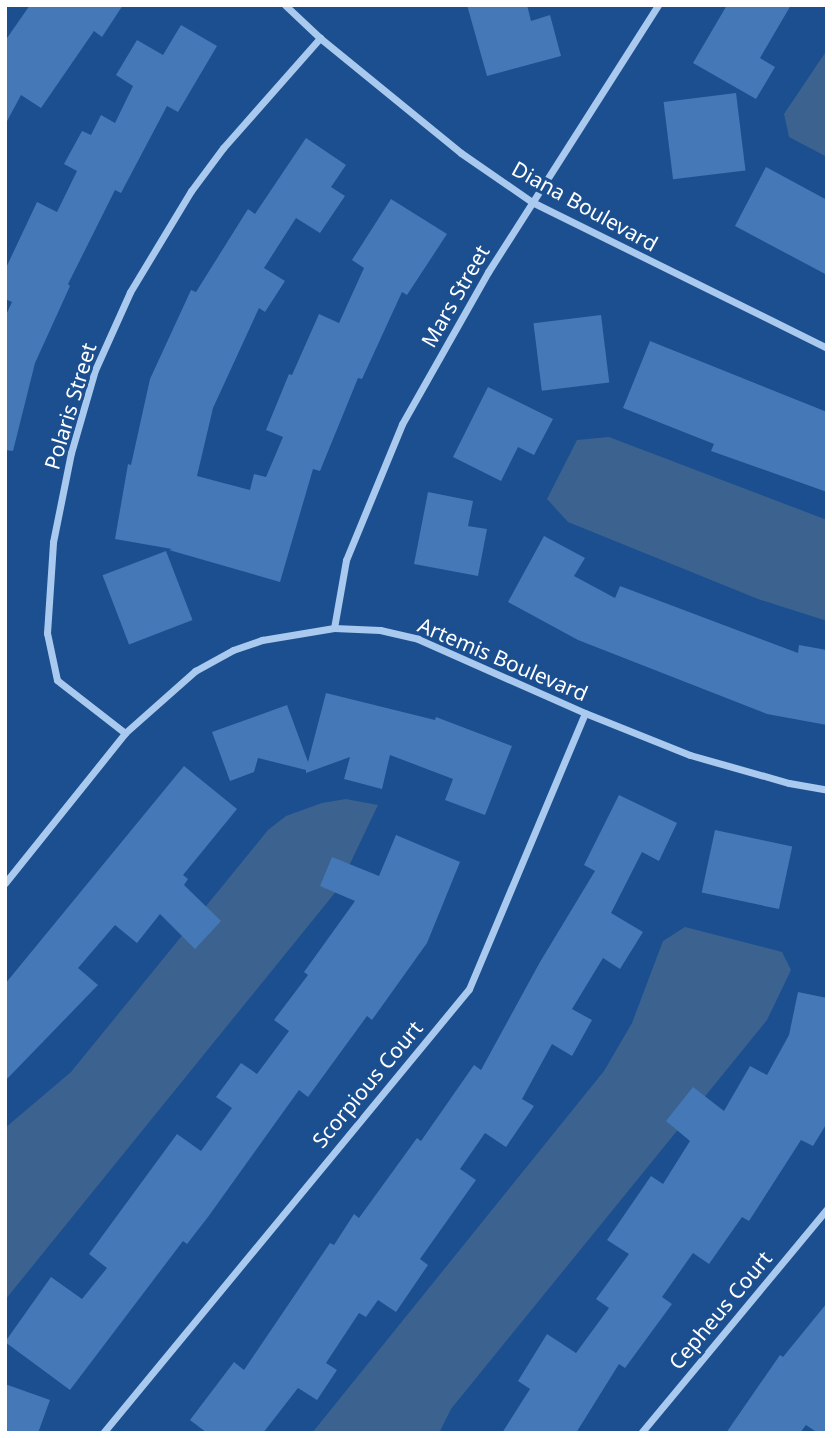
<!DOCTYPE html>
<html>
<head>
<meta charset="utf-8">
<style>
  body { margin:0 }
  #map { position:relative; width:832px; height:1438px; overflow:hidden; background:#1b4f8f; font-family:"Noto Sans",sans-serif }
  div>[style] { position:absolute }
  .water>* { inset:0; background:#3c6290 }
  .building>* { inset:0; background:#4478b7; transform-origin:0 0 }
  .minor>* { height:7px; margin:-3.5px; padding:0 3.5px; transform-origin:3.5px; border-radius:3.5px; background:#a9c9ee }
  span { translate:-50% -50%; white-space:nowrap; text-align:center; line-height:1.15; -webkit-text-stroke:6px #1b4f8f; paint-order:stroke }
  .street-label { font-size:21px; color:#fff }
  .frame { position:absolute; inset:0; border:7px solid #fff; pointer-events:none }
</style>
</head>
<body>
<div id="map">
  <div class="water">
    <div style="clip-path:polygon(827px 50px,827px 157px,789px 137px,784px 114px)"></div>
    <div style="clip-path:polygon(609px 437px,827px 520px,827px 621px,758px 599px,568px 522px,547px 499px,577px 440px)"></div>
    <div style="clip-path:polygon(346px 799px,378px 805px,338px 889px,5px 1300px,5px 1128px,71px 1072px,268px 830px,286px 816px,322px 803px)"></div>
    <div style="clip-path:polygon(685px 927px,782px 952px,791px 970px,767px 1020px,451px 1409px,439px 1433px,312px 1433px,604px 1071px,632px 1023px,663px 941px)"></div>
  </div>
  <div class="building">
    <div style="clip-path:polygon(30px 5px,123px 5px,102px 37px,94px 31px,41px 108px,21px 95px,5px 125px,5px 41px)"></div>
    <div style="clip-path:polygon(467px 5px,527px 5px,531px 21px,550px 15px,561px 56px,487px 76px)"></div>
    <div style="clip-path:polygon(727px 5px,791px 5px,760px 58px,775px 67px,756px 99px,693px 63px)"></div>
    <div style="clip-path:polygon(181px 25px,217px 46px,178px 112px,167px 106px,121px 193px,115px 190px,68px 284px,70px 286px,35px 363px,13px 451px,5px 450px,5px 317px,12px 302px,5px 299px,5px 270px,37px 202px,57px 212px,77px 171px,64px 164px,82px 131px,91px 135px,101px 115px,115px 123px,133px 86px,116px 75px,137px 40px,163px 55px)"></div>
    <div style="left:736px;top:93px;width:78px;height:73px;rotate:83deg"></div>
    <div style="clip-path:polygon(306px 138px,346px 165px,331px 187px,345px 196px,320px 233px,296px 218px,264px 268px,285px 281px,265px 312px,259px 308px,213px 408px,197px 476px,250px 490px,254px 474px,266px 477px,283px 437px,266px 430px,289px 374px,292px 375px,319px 314px,339px 323px,364px 268px,352px 260px,391px 199px,447px 234px,407px 295px,402px 292px,362px 379px,358px 378px,320px 471px,313px 469px,280px 582px,169px 550px,172px 549px,115px 539px,128px 464px,131px 465px,150px 379px,191px 290px,196px 292px,248px 209px,255px 214px)"></div>
    <div style="clip-path:polygon(766px 167px,827px 200px,827px 275px,735px 226px)"></div>
    <div style="left:601px;top:315px;width:68px;height:68px;rotate:83deg"></div>
    <div style="clip-path:polygon(650px 341px,827px 412px,827px 492px,711px 451px,714px 444px,623px 408px)"></div>
    <div style="clip-path:polygon(488px 387px,553px 419px,534px 455px,518px 447px,501px 481px,453px 457px)"></div>
    <div style="clip-path:polygon(428px 492px,473px 501px,468px 526px,487px 529px,478px 576px,414px 564px)"></div>
    <div style="clip-path:polygon(544px 536px,585px 558px,574px 576px,615px 598px,620px 586px,798px 653px,799px 645px,827px 650px,827px 725px,767px 714px,578px 640px,508px 602px)"></div>
    <div style="left:166px;top:551px;width:74px;height:68px;rotate:69deg"></div>
    <div style="clip-path:polygon(326px 693px,435px 720px,436px 717px,512px 746px,485px 815px,445px 800px,453px 779px,390px 755px,382px 789px,344px 779px,350px 757px,306px 773px,306px 770px,258px 758px,254px 772px,230px 781px,212px 732px,287px 705px,308px 762px)"></div>
    <div style="clip-path:polygon(184px 766px,237px 809px,183px 875px,188px 879px,184px 885px,221px 921px,195px 949px,160px 914px,137px 943px,115px 925px,78px 968px,98px 985px,5px 1081px,5px 984px)"></div>
    <div style="clip-path:polygon(619px 795px,677px 823px,659px 861px,642px 852px,611px 913px,643px 932px,620px 969px,603px 958px,572px 1009px,592px 1020px,572px 1056px,552px 1044px,522px 1099px,534px 1106px,506px 1147px,485px 1133px,460px 1169px,476px 1180px,420px 1259px,428px 1265px,396px 1312px,378px 1300px,366px 1317px,359px 1313px,326px 1363px,337px 1370px,317px 1400px,298px 1388px,263px 1433px,207px 1433px,190px 1420px,234px 1362px,244px 1370px,330px 1243px,334px 1245px,354px 1214px,359px 1218px,417px 1138px,421px 1141px,474px 1065px,481px 1070px,540px 962px,595px 871px,584px 865px)"></div>
    <div style="left:715px;top:830px;width:79px;height:64px;rotate:12deg"></div>
    <div style="clip-path:polygon(396px 835px,460px 862px,427px 943px,372px 1020px,367px 1016px,308px 1097px,299px 1090px,208px 1217px,187px 1244px,183px 1241px,70px 1390px,5px 1342px,51px 1277px,82px 1299px,107px 1268px,89px 1254px,177px 1134px,201px 1151px,232px 1108px,216px 1097px,241px 1063px,257px 1074px,289px 1031px,274px 1020px,308px 975px,304px 972px,355px 901px,320px 886px,332px 857px,379px 876px)"></div>
    <div style="clip-path:polygon(798px 992px,827px 998px,827px 1123px,813px 1146px,801px 1140px,749px 1221px,742px 1217px,709px 1264px,693px 1253px,662px 1297px,672px 1304px,625px 1368px,619px 1364px,576px 1433px,502px 1433px,530px 1389px,518px 1381px,547px 1334px,576px 1353px,609px 1308px,596px 1299px,629px 1254px,607px 1240px,651px 1176px,663px 1184px,690px 1141px,666px 1121px,693px 1087px,724px 1111px,750px 1066px,767px 1075px,789px 1035px)"></div>
    <div style="clip-path:polygon(827px 1303px,827px 1433px,818px 1433px,806px 1425px,800px 1433px,726px 1433px,780px 1355px,783px 1357px)"></div>
    <div style="clip-path:polygon(5px 1384px,50px 1400px,38px 1433px,5px 1433px)"></div>
  </div>
  <div class="minor">
    <div style="left:285px;top:5px;width:48px;rotate:43.3deg"></div>
    <div style="left:320px;top:38px;width:182px;rotate:39.2deg"></div>
    <div style="left:461px;top:153px;width:86px;rotate:34.6deg"></div>
    <div style="left:532px;top:202px;width:329px;rotate:26.3deg"></div>
    <div style="left:334px;top:628px;width:69px;rotate:-80deg"></div>
    <div style="left:346px;top:560px;width:147px;rotate:-67.6deg"></div>
    <div style="left:402px;top:424px;width:175px;rotate:-60.5deg"></div>
    <div style="left:488px;top:272px;width:317px;rotate:-57.5deg"></div>
    <div style="left:125px;top:733px;width:86px;rotate:-142.1deg"></div>
    <div style="left:57px;top:680px;width:48px;rotate:-102deg"></div>
    <div style="left:47px;top:633px;width:91px;rotate:-86.2deg"></div>
    <div style="left:53px;top:542px;width:91px;rotate:-78.6deg"></div>
    <div style="left:71px;top:453px;width:86px;rotate:-73.9deg"></div>
    <div style="left:95px;top:370px;width:85px;rotate:-65.8deg"></div>
    <div style="left:130px;top:292px;width:118px;rotate:-58.9deg"></div>
    <div style="left:191px;top:191px;width:54px;rotate:-53.3deg"></div>
    <div style="left:223px;top:148px;width:147px;rotate:-48.6deg"></div>
    <div style="left:5px;top:883px;width:192px;rotate:-51.3deg"></div>
    <div style="left:125px;top:733px;width:94px;rotate:-41.5deg"></div>
    <div style="left:195px;top:671px;width:43px;rotate:-28.9deg"></div>
    <div style="left:233px;top:650px;width:31px;rotate:-19deg"></div>
    <div style="left:262px;top:640px;width:73px;rotate:-9.5deg"></div>
    <div style="left:334px;top:628px;width:46px;rotate:2.5deg"></div>
    <div style="left:380px;top:630px;width:39px;rotate:13deg"></div>
    <div style="left:418px;top:639px;width:183px;rotate:23.9deg"></div>
    <div style="left:585px;top:713px;width:113px;rotate:21.8deg"></div>
    <div style="left:690px;top:755px;width:103px;rotate:15.8deg"></div>
    <div style="left:789px;top:783px;width:39px;rotate:10deg"></div>
    <div style="left:103px;top:1433px;width:575px;rotate:-50.5deg"></div>
    <div style="left:469px;top:989px;width:299px;rotate:-67.2deg"></div>
    <div style="left:641px;top:1433px;width:291px;rotate:-50.3deg"></div>
  </div>
  <div class="street-label">
    <span style="left:585px;top:206px;rotate:29deg">Diana Boulevard</span>
    <span style="left:455px;top:296px;rotate:-60deg">Mars Street</span>
    <span style="left:70px;top:406px;rotate:-73deg">Polaris Street</span>
    <span style="left:503px;top:659px;rotate:23deg">Artemis Boulevard</span>
    <span style="left:367px;top:1084px;rotate:-50deg">Scorpious Court</span>
    <span style="left:720px;top:1310px;rotate:-50deg">Cepheus Court</span>
  </div>
  <div class="frame"></div>
</div>
</body>
</html>
